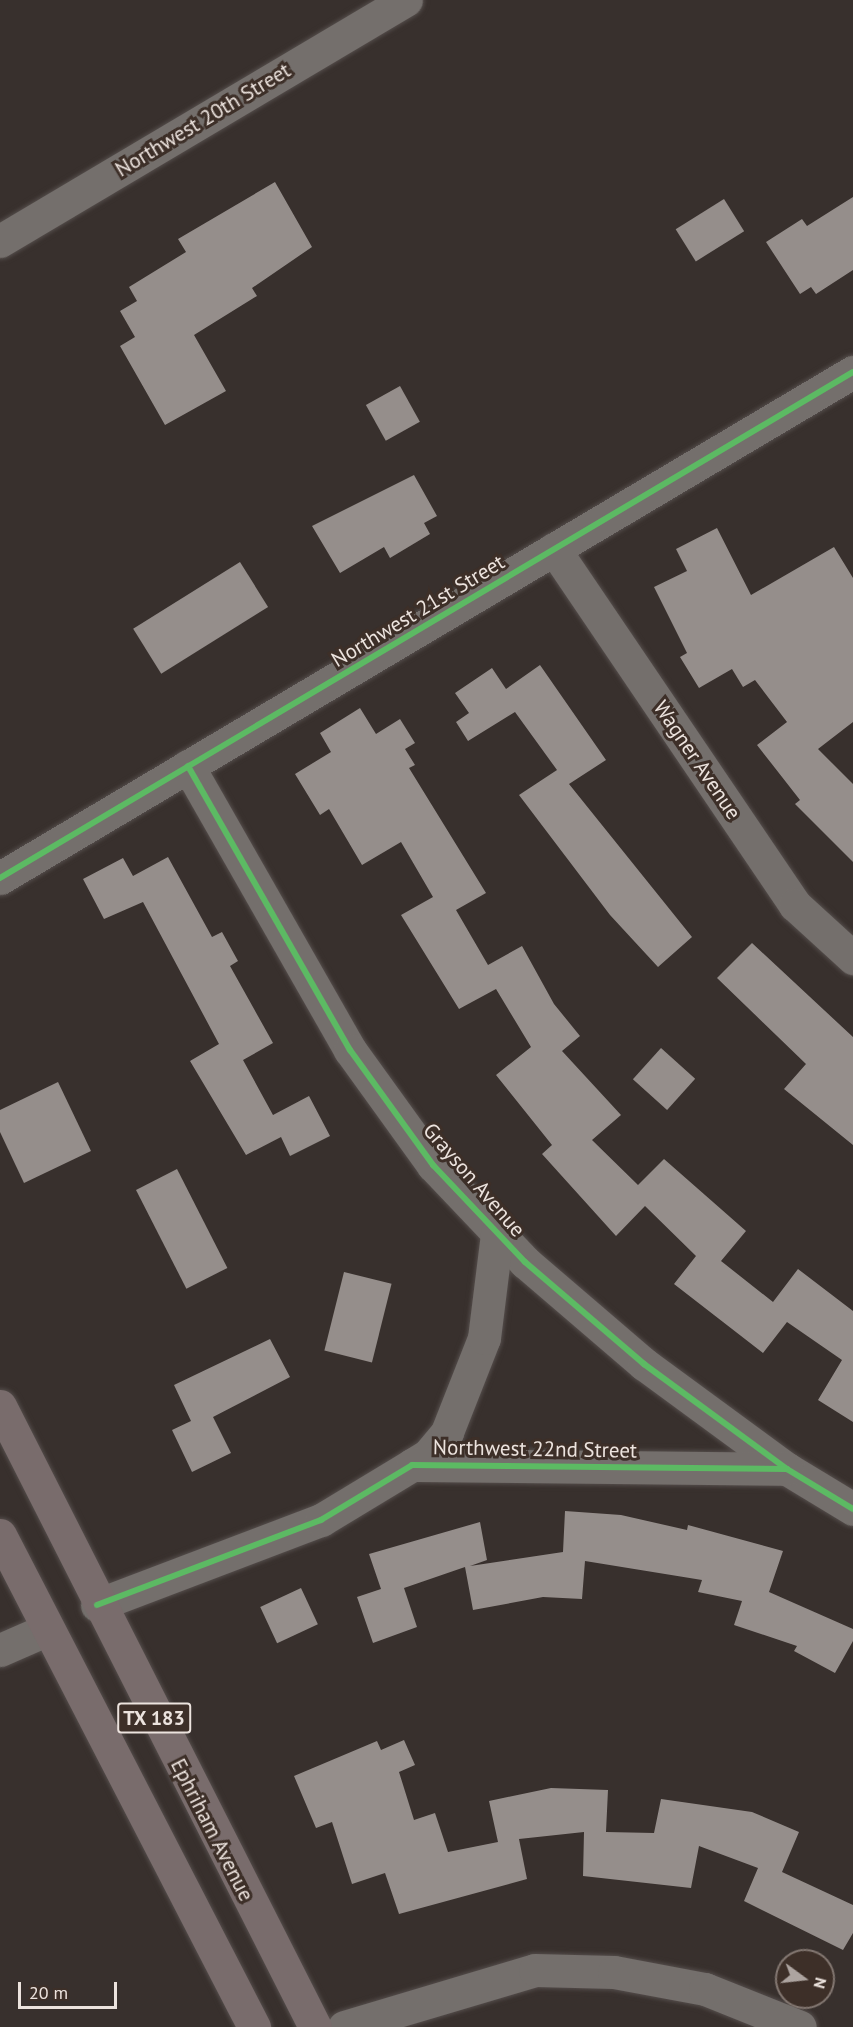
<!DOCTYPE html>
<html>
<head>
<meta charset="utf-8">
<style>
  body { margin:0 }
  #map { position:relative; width:853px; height:2027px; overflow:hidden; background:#38302d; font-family:"PT Sans",sans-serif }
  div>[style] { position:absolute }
  .building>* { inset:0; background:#958e8b; transform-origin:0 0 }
  .roads { filter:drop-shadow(0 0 2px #544d4b) drop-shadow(0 0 2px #544d4b) }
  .minor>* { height:33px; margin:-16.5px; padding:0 16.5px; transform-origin:16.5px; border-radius:16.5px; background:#746f6c }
  .major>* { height:33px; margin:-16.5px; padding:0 16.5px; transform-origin:16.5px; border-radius:16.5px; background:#796c6c }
  .cycleway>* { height:6px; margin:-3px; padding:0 3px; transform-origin:3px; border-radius:3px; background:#5cba63 }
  span { translate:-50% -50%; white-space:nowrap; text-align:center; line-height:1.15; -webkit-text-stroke:6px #3d2f28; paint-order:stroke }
  .shield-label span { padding:2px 4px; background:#3d2f28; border:2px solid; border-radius:4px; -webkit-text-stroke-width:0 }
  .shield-label { font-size:20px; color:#ece3de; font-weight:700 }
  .street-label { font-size:21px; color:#ece3de }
  .north { position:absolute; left:775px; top:1949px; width:60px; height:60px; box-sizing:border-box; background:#3d2f28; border:2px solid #837771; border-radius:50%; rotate:105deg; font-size:16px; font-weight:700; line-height:24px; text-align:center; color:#ece3de }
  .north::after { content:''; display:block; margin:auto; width:21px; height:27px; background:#ada4a0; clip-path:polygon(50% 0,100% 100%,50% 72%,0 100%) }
  .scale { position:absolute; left:18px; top:1982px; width:99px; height:27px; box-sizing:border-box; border:3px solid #ece3de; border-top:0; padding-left:8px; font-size:18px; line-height:21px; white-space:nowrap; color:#ece3de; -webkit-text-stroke:4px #3d2f28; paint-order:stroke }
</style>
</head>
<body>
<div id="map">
  <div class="building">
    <div style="clip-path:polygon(275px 182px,312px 247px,252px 288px,257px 296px,194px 335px,226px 391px,165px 425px,120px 346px,135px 337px,120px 311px,137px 301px,129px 287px,186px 252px,178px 239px)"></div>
    <div style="clip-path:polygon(853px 197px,853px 270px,816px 294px,811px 287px,800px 294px,766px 242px,802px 219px,807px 226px)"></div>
    <div style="left:724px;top:199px;width:38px;height:57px;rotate:58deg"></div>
    <div style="left:400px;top:386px;width:41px;height:39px;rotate:61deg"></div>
    <div style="clip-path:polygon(414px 475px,437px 516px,424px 523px,430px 534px,390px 558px,384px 547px,340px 573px,312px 526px)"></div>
    <div style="clip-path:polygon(717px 528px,751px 595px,834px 547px,853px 578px,853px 722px,818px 749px,853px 784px,853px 862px,795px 804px,800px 800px,757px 745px,787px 722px,755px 680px,743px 687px,732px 669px,699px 688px,680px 657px,687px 653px,654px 587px,687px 571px,676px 549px)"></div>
    <div style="left:240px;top:562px;width:53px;height:126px;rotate:58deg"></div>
    <div style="clip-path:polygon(540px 665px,606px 760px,569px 784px,692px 937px,658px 967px,610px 915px,519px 795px,557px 770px,515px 712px,468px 741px,456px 722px,469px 713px,455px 693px,492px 668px,506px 689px)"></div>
    <div style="clip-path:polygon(360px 708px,376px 734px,400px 719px,415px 743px,405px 749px,415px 765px,409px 768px,486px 893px,456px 910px,488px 965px,522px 946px,554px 1004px,580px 1036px,562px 1051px,621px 1115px,592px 1140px,638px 1185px,664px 1159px,746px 1231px,721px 1261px,773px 1302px,798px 1269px,853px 1311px,853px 1422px,818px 1400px,842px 1360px,787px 1322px,763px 1353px,674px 1284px,696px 1256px,645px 1206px,616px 1236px,542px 1154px,552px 1145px,496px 1075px,531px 1047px,496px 989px,459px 1009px,401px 915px,433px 897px,401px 842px,362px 865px,329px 809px,320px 815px,295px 774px,331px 752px,320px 733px)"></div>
    <div style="clip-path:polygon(168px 857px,212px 937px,222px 932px,238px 961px,230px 966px,273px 1043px,243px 1060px,273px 1115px,309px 1096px,330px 1136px,290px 1156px,281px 1137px,246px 1155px,190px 1061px,219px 1044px,143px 902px,104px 919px,83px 879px,123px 858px,133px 876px)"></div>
    <div style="clip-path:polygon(752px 943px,853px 1037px,853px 1145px,784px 1089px,806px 1064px,717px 978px)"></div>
    <div style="left:661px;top:1048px;width:46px;height:42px;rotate:42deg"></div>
    <div style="clip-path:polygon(58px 1082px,91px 1151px,24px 1183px,0 1132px,0 1110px)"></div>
    <div style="left:177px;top:1169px;width:111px;height:46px;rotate:63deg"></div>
    <div style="left:344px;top:1272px;width:49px;height:81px;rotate:14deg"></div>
    <div style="clip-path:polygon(270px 1339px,290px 1377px,213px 1417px,231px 1453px,192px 1472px,172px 1430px,191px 1421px,174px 1385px)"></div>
    <div style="clip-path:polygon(565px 1511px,621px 1515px,687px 1530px,688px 1525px,783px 1551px,769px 1592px,853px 1629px,853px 1641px,835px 1673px,794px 1651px,797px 1646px,734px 1625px,742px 1601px,698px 1592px,702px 1580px,585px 1561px,582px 1599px,543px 1597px,473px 1610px,465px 1567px,404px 1588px,417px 1627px,373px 1643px,357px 1597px,381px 1589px,369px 1554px,480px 1522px,487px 1560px,470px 1566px,563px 1552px)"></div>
    <div style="left:301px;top:1588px;width:40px;height:45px;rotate:65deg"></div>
    <div style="clip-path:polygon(404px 1740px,415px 1765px,399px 1772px,414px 1820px,435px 1813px,448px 1852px,498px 1842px,489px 1801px,551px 1788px,608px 1790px,606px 1832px,654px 1833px,661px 1799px,752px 1812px,799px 1832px,782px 1872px,853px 1905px,853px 1933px,843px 1950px,744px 1901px,758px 1868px,699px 1846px,691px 1888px,583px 1876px,584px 1832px,519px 1839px,527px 1879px,399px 1914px,385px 1873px,352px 1884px,332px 1822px,316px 1828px,294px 1776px,377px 1741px,381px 1750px)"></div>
  </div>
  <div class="roads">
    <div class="minor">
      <div style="left:0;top:241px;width:472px;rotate:-30.7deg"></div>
      <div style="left:554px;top:549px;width:430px;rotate:55.9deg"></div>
      <div style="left:795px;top:905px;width:79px;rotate:42.4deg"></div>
      <div style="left:188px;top:766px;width:327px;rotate:60.3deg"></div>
      <div style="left:350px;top:1050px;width:142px;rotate:54.2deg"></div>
      <div style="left:433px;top:1165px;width:134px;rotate:46.5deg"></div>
      <div style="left:525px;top:1262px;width:157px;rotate:40.6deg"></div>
      <div style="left:644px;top:1364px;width:177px;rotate:36.3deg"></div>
      <div style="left:787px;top:1469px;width:77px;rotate:31.2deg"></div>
      <div style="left:0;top:878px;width:992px;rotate:-30.68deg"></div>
      <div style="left:412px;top:1465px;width:19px;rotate:-32deg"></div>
      <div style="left:428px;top:1455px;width:30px;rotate:-50deg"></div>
      <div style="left:447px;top:1432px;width:101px;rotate:-68.5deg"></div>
      <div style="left:484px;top:1338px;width:106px;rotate:-82.9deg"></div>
      <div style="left:97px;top:1605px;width:240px;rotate:-20.8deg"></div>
      <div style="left:321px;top:1520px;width:106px;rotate:-31.1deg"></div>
      <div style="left:412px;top:1465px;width:375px;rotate:0.6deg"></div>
      <div style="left:0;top:1650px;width:50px;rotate:-23.5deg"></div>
      <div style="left:344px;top:2027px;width:199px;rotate:-16.6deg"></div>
      <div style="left:535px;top:1970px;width:79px;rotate:1.5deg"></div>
      <div style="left:614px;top:1972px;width:93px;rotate:10.6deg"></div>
      <div style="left:705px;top:1989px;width:102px;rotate:21.8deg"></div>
    </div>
    <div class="major">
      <div style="left:0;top:1406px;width:696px;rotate:63.1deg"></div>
      <div style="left:0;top:1535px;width:554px;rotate:62.69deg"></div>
    </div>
  </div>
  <div class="cycleway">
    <div style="left:188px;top:766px;width:327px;rotate:60.3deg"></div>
    <div style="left:350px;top:1050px;width:142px;rotate:54.2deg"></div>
    <div style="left:433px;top:1165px;width:134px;rotate:46.5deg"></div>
    <div style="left:525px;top:1262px;width:157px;rotate:40.6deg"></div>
    <div style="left:644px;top:1364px;width:177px;rotate:36.3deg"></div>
    <div style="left:787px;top:1469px;width:77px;rotate:31.2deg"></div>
    <div style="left:0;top:878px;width:992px;rotate:-30.68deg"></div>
    <div style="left:97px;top:1605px;width:240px;rotate:-20.8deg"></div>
    <div style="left:321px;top:1520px;width:106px;rotate:-31.1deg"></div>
    <div style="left:412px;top:1465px;width:375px;rotate:0.6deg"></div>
  </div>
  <div class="shield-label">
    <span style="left:154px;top:1718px">TX 183</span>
  </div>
  <div class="street-label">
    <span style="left:203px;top:120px;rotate:-31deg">Northwest 20th Street</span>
    <span style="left:418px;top:611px;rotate:-31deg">Northwest 21st Street</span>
    <span style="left:697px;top:760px;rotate:56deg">Wagner Avenue</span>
    <span style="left:474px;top:1180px;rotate:49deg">Grayson Avenue</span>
    <span style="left:535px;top:1449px;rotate:1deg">Northwest 22nd Street</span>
    <span style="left:212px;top:1830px;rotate:63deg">Ephriham Avenue</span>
  </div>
  <div class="north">N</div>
  <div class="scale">20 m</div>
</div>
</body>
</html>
